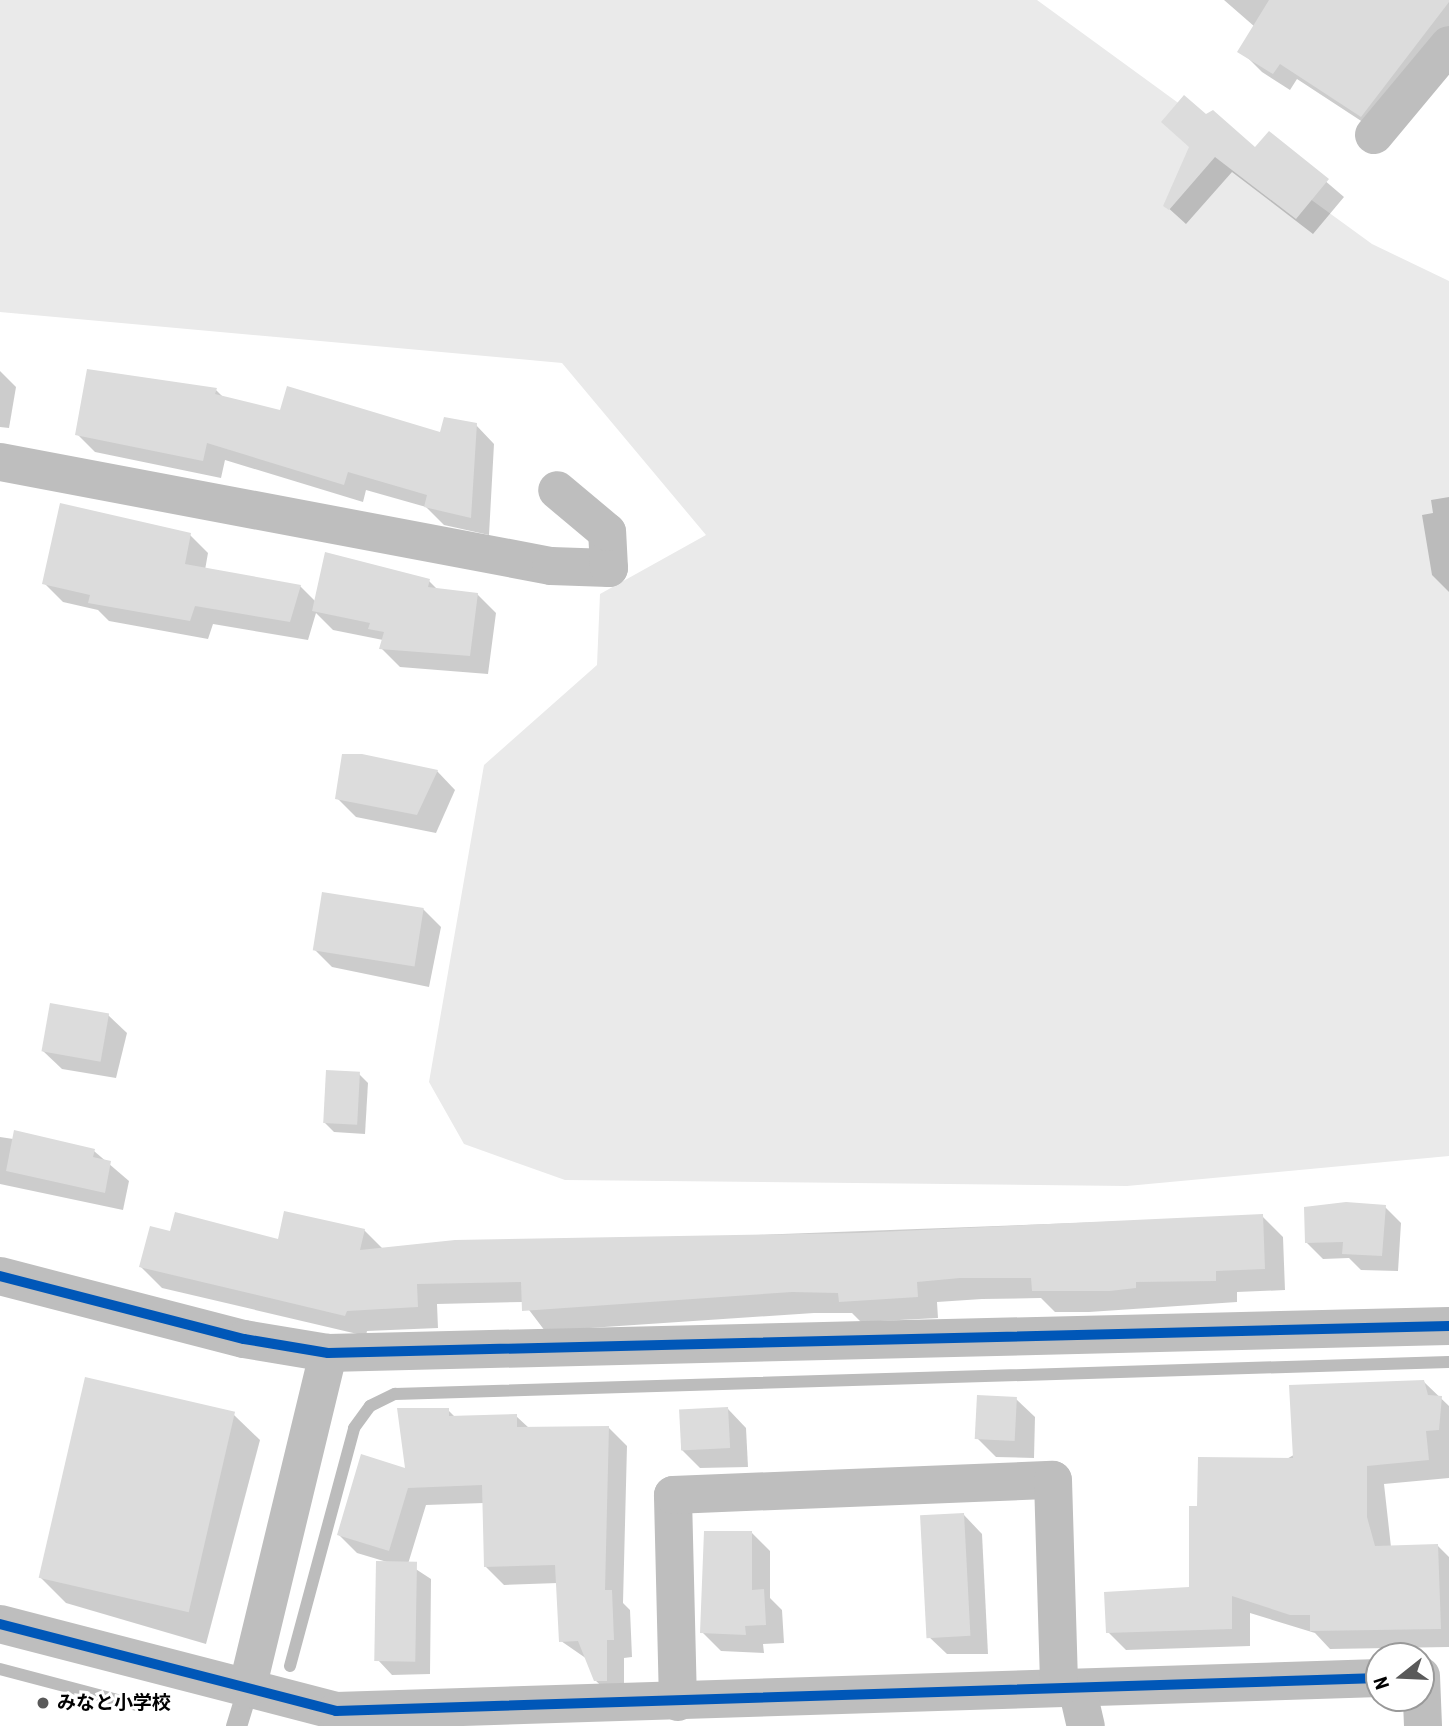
<!DOCTYPE html>
<html>
<head>
<meta charset="utf-8">
<style>
  body { margin:0 }
  #map { position:relative; width:1449px; height:1726px; overflow:hidden; background:#fff; font-family:"Roboto Condensed","Noto Sans JP",sans-serif }
  div>[style] { position:absolute }
  .green>* { inset:0; background:#eaeaea }
  .shadow>* { inset:0; background:#0003 }
  .stream>* { height:12px; margin:-6px; padding:0 6px; transform-origin:6px; border-radius:6px; background:#bcbcbc }
  .building>* { inset:0; background:#dcdcdc; transform-origin:0 0 }
  .lane>* { height:21px; margin:-10.5px; padding:0 10.5px; transform-origin:10.5px; border-radius:10.5px; background:#bebebe }
  .street>* { height:38px; margin:-19px; padding:0 19px; transform-origin:19px; border-radius:19px; background:#bebebe }
  .cycleway>* { height:10px; margin:-5px; padding:0 5px; transform-origin:5px; border-radius:5px; background:#0057b8 }
  .dots>* { width:19px; height:19px; translate:-50% -50%; box-sizing:border-box; border:4px solid #fff; border-radius:50% }
  span { translate:-50% -50%; white-space:nowrap; text-align:center; line-height:1.15; -webkit-text-stroke:6px #fff; paint-order:stroke }
  .poi-label { font-size:19px; color:#000; font-weight:700 }
  .left { translate:0 -50%; text-align:left }
  .north { position:absolute; left:1365px; top:1642px; width:70px; height:70px; box-sizing:border-box; background:#fff; border:2px solid #999; border-radius:50%; rotate:252deg; font-size:19px; font-weight:700; line-height:28px; text-align:center; color:#000 }
  .north::after { content:''; display:block; margin:auto; width:24px; height:32px; background:#595959; clip-path:polygon(50% 0,100% 100%,50% 72%,0 100%) }
</style>
</head>
<body>
<div id="map">
  <div class="green">
    <div style="clip-path:polygon(0 0,1037px 0,1372px 244px,1449px 281px,1449px 1156px,1127px 1186px,565px 1180px,464px 1144px,429px 1082px,484px 765px,597px 665px,600px 594px,706px 535px,562px 363px,0 312px)"></div>
  </div>
  <div class="shadow">
    <div style="clip-path:polygon(1224px 0,1449px 0,1449px 40px,1378px 132px,1297px 79px,1290px 90px,1262px 72px,1245px 55px,1255px 27px)"></div>
    <div style="clip-path:polygon(1206px 116px,1255px 150px,1269px 133px,1344px 197px,1313px 234px,1232px 172px,1186px 224px,1165px 205px)"></div>
    <div style="clip-path:polygon(0 371px,16px 387px,9px 428px,0 427px)"></div>
    <div style="clip-path:polygon(216px 390px,224px 398px,281px 412px,442px 434px,476px 425px,494px 444px,489px 535px,444px 525px,426px 507px,366px 490px,363px 502px,225px 460px,221px 478px,95px 452px,77px 434px)"></div>
    <div style="clip-path:polygon(1449px 497px,1449px 592px,1432px 575px,1422px 515px,1433px 513px,1431px 500px)"></div>
    <div style="clip-path:polygon(190px 535px,208px 553px,205px 570px,300px 586px,316px 602px,429px 581px,437px 589px,477px 594px,496px 613px,488px 674px,400px 667px,381px 648px,383px 640px,333px 630px,316px 613px,308px 640px,213px 624px,208px 639px,109px 621px,98px 610px,63px 602px,44px 583px)"></div>
    <div style="clip-path:polygon(437px 771px,455px 790px,436px 833px,356px 817px,337px 798px)"></div>
    <div style="clip-path:polygon(423px 909px,441px 927px,429px 987px,332px 967px,314px 949px)"></div>
    <div style="clip-path:polygon(108px 1015px,127px 1033px,116px 1078px,62px 1069px,43px 1051px)"></div>
    <div style="clip-path:polygon(359px 1074px,368px 1083px,365px 1134px,334px 1132px,325px 1123px)"></div>
    <div style="clip-path:polygon(0 1137px,94px 1151px,129px 1181px,123px 1210px,0 1184px)"></div>
    <div style="clip-path:polygon(1385px 1207px,1401px 1223px,1398px 1271px,1361px 1270px,1349px 1258px,1323px 1259px,1306px 1242px)"></div>
    <div style="clip-path:polygon(1262px 1216px,1283px 1237px,1285px 1290px,1237px 1292px,1237px 1302px,1089px 1312px,1055px 1312px,1041px 1298px,982px 1299px,937px 1302px,938px 1318px,861px 1322px,852px 1313px,814px 1313px,545px 1331px,523px 1302px,437px 1304px,438px 1328px,367px 1331px,366px 1336px,162px 1288px,141px 1267px,171px 1233px,280px 1241px,364px 1230px,383px 1249px)"></div>
    <div style="clip-path:polygon(1424px 1382px,1449px 1406px,1449px 1478px,1384px 1484px,1391px 1547px,1437px 1545px,1449px 1557px,1449px 1647px,1330px 1649px,1315px 1633px,1250px 1613px,1250px 1646px,1126px 1650px,1108px 1632px,1191px 1589px,1199px 1508px)"></div>
    <div style="clip-path:polygon(1016px 1399px,1035px 1417px,1034px 1458px,996px 1457px,977px 1438px)"></div>
    <div style="clip-path:polygon(728px 1409px,746px 1428px,748px 1467px,700px 1468px,681px 1449px)"></div>
    <div style="clip-path:polygon(448px 1410px,456px 1418px,516px 1416px,529px 1428px,608px 1427px,627px 1446px,623px 1603px,630px 1610px,632px 1657px,624px 1658px,624px 1698px,614px 1698px,595px 1680px,587px 1659px,561px 1641px,558px 1583px,504px 1585px,486px 1567px,484px 1503px,426px 1505px,408px 1564px,431px 1579px,430px 1674px,392px 1675px,378px 1660px,387px 1562px,357px 1553px,339px 1535px,407px 1470px)"></div>
    <div style="clip-path:polygon(234px 1415px,260px 1440px,206px 1644px,66px 1603px,40px 1577px)"></div>
    <div style="clip-path:polygon(964px 1515px,982px 1534px,988px 1654px,947px 1654px,928px 1636px)"></div>
    <div style="clip-path:polygon(752px 1533px,770px 1551px,770px 1598px,782px 1610px,784px 1643px,763px 1644px,764px 1653px,721px 1651px,702px 1632px)"></div>
  </div>
  <div class="stream">
    <div style="left:290px;top:1666px;width:246px;rotate:-74.9deg"></div>
    <div style="left:354px;top:1428px;width:27px;rotate:-54deg"></div>
    <div style="left:370px;top:1406px;width:28px;rotate:-26deg"></div>
    <div style="left:395px;top:1394px;width:1054px;rotate:-1.74deg"></div>
    <div style="left:0;top:1669px;width:145px;rotate:14.8deg"></div>
  </div>
  <div class="building">
    <div style="clip-path:polygon(1269px 0,1449px 0,1449px 2px,1361px 117px,1280px 64px,1273px 74px,1237px 52px)"></div>
    <div style="clip-path:polygon(1184px 95px,1206px 114px,1213px 110px,1255px 147px,1269px 131px,1329px 179px,1296px 219px,1215px 157px,1169px 210px,1163px 206px,1189px 147px,1161px 122px)"></div>
    <div style="clip-path:polygon(87px 369px,217px 388px,215px 394px,280px 410px,287px 386px,440px 432px,444px 417px,477px 423px,471px 518px,424px 507px,427px 495px,348px 472px,344px 485px,207px 443px,203px 461px,75px 435px)"></div>
    <div style="clip-path:polygon(60px 503px,191px 533px,185px 564px,301px 585px,290px 622px,195px 606px,190px 621px,88px 603px,90px 595px,42px 584px)"></div>
    <div style="clip-path:polygon(325px 552px,430px 579px,428px 587px,478px 593px,470px 656px,379px 649px,384px 632px,368px 629px,370px 623px,312px 611px)"></div>
    <div style="clip-path:polygon(342px 754px,362px 754px,438px 770px,417px 815px,335px 799px)"></div>
    <div style="left:322px;top:892px;width:103px;height:59px;rotate:9deg"></div>
    <div style="left:50px;top:1003px;width:60px;height:49px;rotate:10deg"></div>
    <div style="left:326px;top:1070px;width:34px;height:53px;rotate:3deg"></div>
    <div style="clip-path:polygon(14px 1130px,95px 1149px,93px 1157px,111px 1161px,105px 1193px,6px 1171px)"></div>
    <div style="clip-path:polygon(1346px 1202px,1386px 1205px,1382px 1256px,1342px 1254px,1343px 1242px,1305px 1243px,1304px 1207px)"></div>
    <div style="clip-path:polygon(284px 1211px,365px 1229px,360px 1250px,455px 1240px,857px 1233px,1263px 1214px,1265px 1269px,1216px 1271px,1216px 1281px,1136px 1282px,1136px 1288px,1110px 1291px,1032px 1291px,1031px 1278px,960px 1278px,917px 1282px,918px 1297px,839px 1302px,838px 1293px,792px 1292px,522px 1311px,521px 1282px,417px 1284px,418px 1307px,347px 1311px,345px 1316px,139px 1267px,150px 1226px,170px 1231px,175px 1212px,278px 1239px)"></div>
    <div style="left:85px;top:1377px;width:154px;height:206px;rotate:13deg"></div>
    <div style="clip-path:polygon(1424px 1380px,1428px 1395px,1442px 1396px,1439px 1430px,1426px 1431px,1429px 1460px,1367px 1466px,1367px 1517px,1375px 1546px,1438px 1544px,1441px 1629px,1310px 1631px,1310px 1615px,1290px 1615px,1232px 1596px,1232px 1629px,1106px 1633px,1104px 1592px,1189px 1587px,1189px 1506px,1197px 1506px,1198px 1457px,1293px 1458px,1289px 1385px)"></div>
    <div style="left:977px;top:1395px;width:40px;height:44px;rotate:3deg"></div>
    <div style="left:728px;top:1407px;width:41px;height:49px;rotate:87deg"></div>
    <div style="clip-path:polygon(397px 1408px,449px 1408px,449px 1416px,517px 1414px,517px 1427px,609px 1426px,605px 1590px,612px 1590px,614px 1640px,607px 1640px,607px 1681px,594px 1681px,578px 1641px,559px 1642px,555px 1565px,484px 1567px,482px 1485px,408px 1488px,389px 1551px,337px 1535px,361px 1454px,405px 1468px)"></div>
    <div style="left:964px;top:1513px;width:123px;height:44px;rotate:87deg"></div>
    <div style="clip-path:polygon(704px 1531px,752px 1531px,752px 1590px,764px 1589px,766px 1625px,745px 1626px,746px 1635px,700px 1633px)"></div>
    <div style="left:376px;top:1561px;width:41px;height:100px;rotate:1deg"></div>
  </div>
  <div class="lane">
    <div style="left:236px;top:1726px;width:39px;rotate:-73deg"></div>
  </div>
  <div class="street">
    <div style="left:1374px;top:135px;width:117px;rotate:-50.2deg"></div>
    <div style="left:0;top:462px;width:561px;rotate:10.69deg"></div>
    <div style="left:551px;top:566px;width:58px;rotate:2deg"></div>
    <div style="left:609px;top:568px;width:36px;rotate:-93deg"></div>
    <div style="left:607px;top:532px;width:65px;rotate:-140deg"></div>
    <div style="left:0;top:1276px;width:252px;rotate:14.5deg"></div>
    <div style="left:244px;top:1339px;width:85px;rotate:9.5deg"></div>
    <div style="left:328px;top:1353px;width:1121px;rotate:-1.38deg"></div>
    <div style="left:0;top:1624px;width:347px;rotate:14.5deg"></div>
    <div style="left:336px;top:1711px;width:1044px;rotate:-1.81deg"></div>
    <div style="left:1421px;top:1676px;width:50px;rotate:87.7deg"></div>
    <div style="left:1077px;top:1688px;width:39px;rotate:77deg"></div>
    <div style="left:247px;top:1689px;width:346px;rotate:-76.4deg"></div>
    <div style="left:678px;top:1702px;width:207px;rotate:-91.4deg"></div>
    <div style="left:673px;top:1495px;width:380px;rotate:-2.3deg"></div>
    <div style="left:1053px;top:1480px;width:208px;rotate:88.3deg"></div>
  </div>
  <div class="cycleway">
    <div style="left:0;top:1276px;width:252px;rotate:14.5deg"></div>
    <div style="left:244px;top:1339px;width:85px;rotate:9.5deg"></div>
    <div style="left:328px;top:1353px;width:1121px;rotate:-1.38deg"></div>
    <div style="left:0;top:1624px;width:347px;rotate:14.5deg"></div>
    <div style="left:336px;top:1711px;width:1044px;rotate:-1.81deg"></div>
  </div>
  <div class="dots">
    <div style="left:43px;top:1703px;background:#595959"></div>
  </div>
  <div class="poi-label">
    <span class="left" style="left:57px;top:1703px">みなと小学校</span>
  </div>
  <div class="north">N</div>
</div>
</body>
</html>
